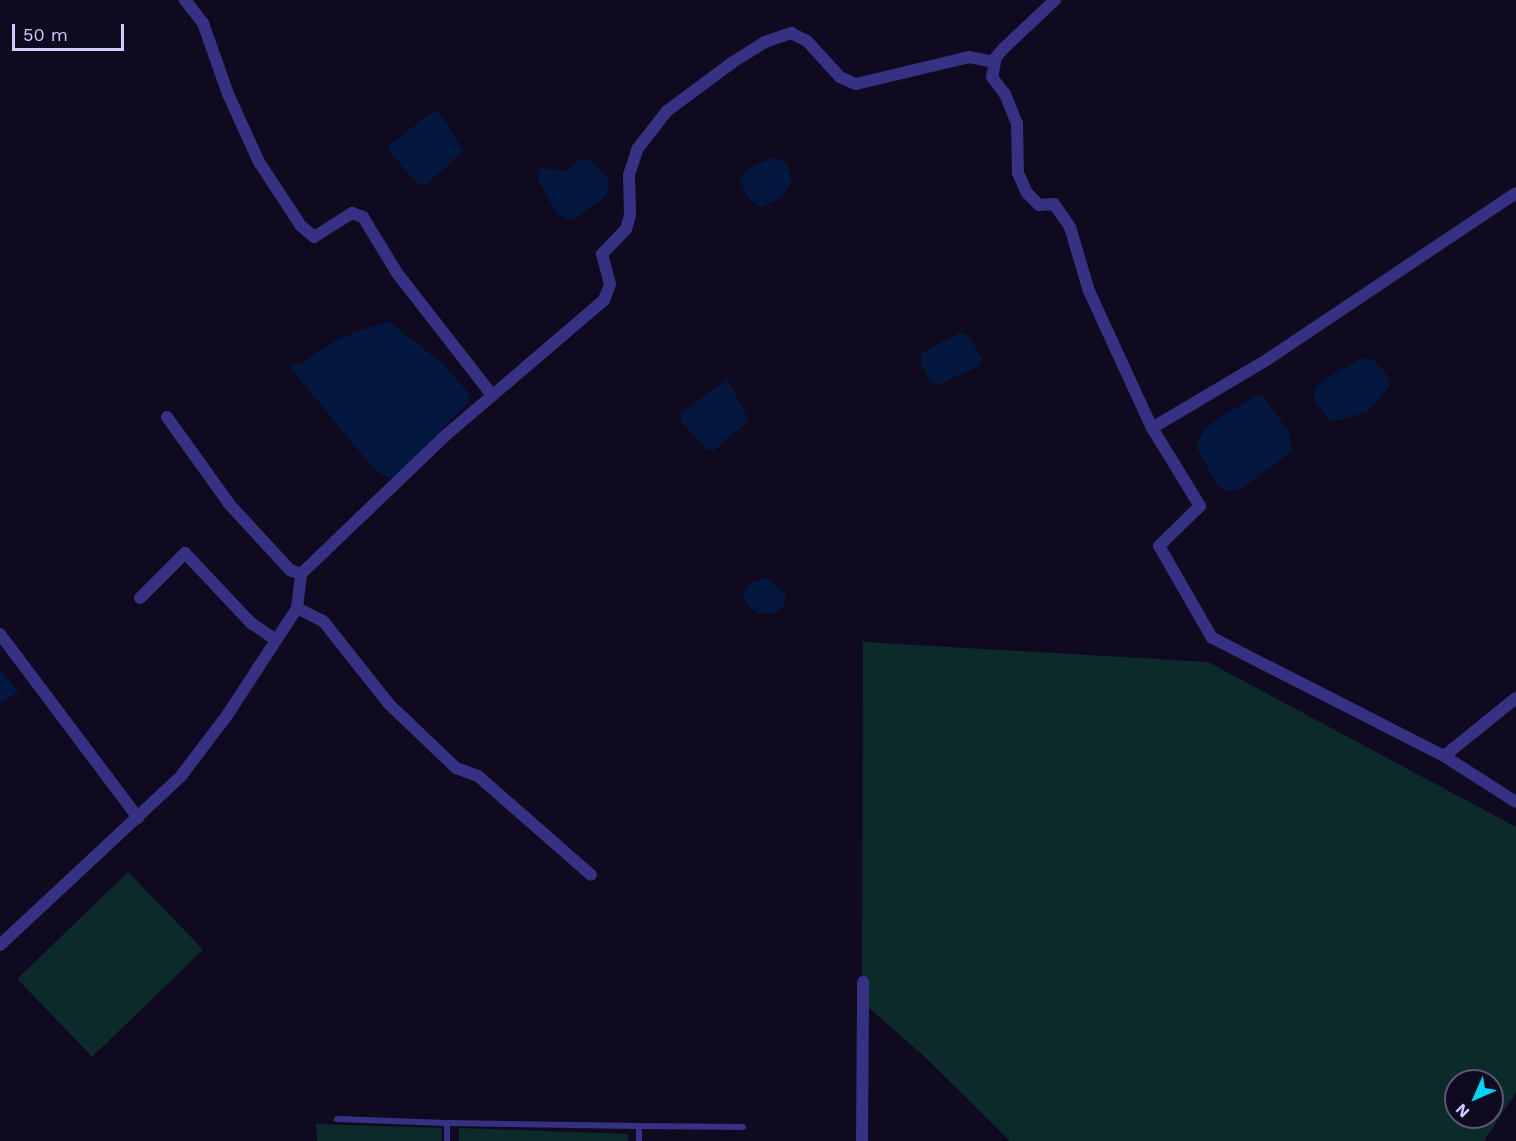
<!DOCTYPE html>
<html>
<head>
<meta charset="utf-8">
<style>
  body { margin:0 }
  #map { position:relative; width:1516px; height:1141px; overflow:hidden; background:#0f0a1f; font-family:"Work Sans",sans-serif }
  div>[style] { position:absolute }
  .green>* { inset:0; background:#0d2a2a; transform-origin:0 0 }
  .water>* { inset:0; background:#04173e }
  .lane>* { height:6px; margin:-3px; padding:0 3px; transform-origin:3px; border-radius:3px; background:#373183 }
  .street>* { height:12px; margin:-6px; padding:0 6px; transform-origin:6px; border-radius:6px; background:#373183 }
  span { translate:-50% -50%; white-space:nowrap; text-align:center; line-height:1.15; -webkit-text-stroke:6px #0f0a1f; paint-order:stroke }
  .north { position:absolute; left:1444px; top:1069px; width:60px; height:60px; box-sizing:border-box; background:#0f0a1f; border:2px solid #5d5679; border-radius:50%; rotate:225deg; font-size:16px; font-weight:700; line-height:24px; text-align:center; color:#d1c9ff }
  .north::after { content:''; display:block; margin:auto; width:21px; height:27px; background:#00d2f4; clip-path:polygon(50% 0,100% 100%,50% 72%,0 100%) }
  .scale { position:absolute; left:12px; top:24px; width:112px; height:27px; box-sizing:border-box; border:3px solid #d1c9ff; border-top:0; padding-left:8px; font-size:18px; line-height:21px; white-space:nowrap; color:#d1c9ff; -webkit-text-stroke:4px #0f0a1f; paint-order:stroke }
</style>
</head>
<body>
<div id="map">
  <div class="green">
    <div style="clip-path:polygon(evenodd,863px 642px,1208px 662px,1516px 827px,1516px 1092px,1484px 1141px,1010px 1141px,926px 1058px,862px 1002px,863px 642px,1456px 1081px,1492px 1081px,1492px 1117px,1456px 1117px,1456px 1081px)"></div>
    <div style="left:128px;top:872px;width:108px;height:154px;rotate:46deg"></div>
    <div style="clip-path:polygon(316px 1124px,442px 1128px,442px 1141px,317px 1141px)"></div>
    <div style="clip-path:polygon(459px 1128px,628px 1134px,628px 1141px,459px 1141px)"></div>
  </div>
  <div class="water">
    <div style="clip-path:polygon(434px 111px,438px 111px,464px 151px,425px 185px,418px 185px,389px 151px,389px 145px)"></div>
    <div style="clip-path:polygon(774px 157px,787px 163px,792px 181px,781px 198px,760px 208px,746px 195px,739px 179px,750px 168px)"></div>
    <div style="clip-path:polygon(581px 159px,588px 159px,598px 167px,608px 179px,609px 190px,603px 199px,571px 221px,556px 213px,537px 178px,541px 168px,566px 171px)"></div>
    <div style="clip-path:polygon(388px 321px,441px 362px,467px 391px,470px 401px,395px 476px,388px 478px,373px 468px,289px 366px,302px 363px,340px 338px)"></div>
    <div style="clip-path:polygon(961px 332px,969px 336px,982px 359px,980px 366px,940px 384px,931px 382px,920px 362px,921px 353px)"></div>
    <div style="clip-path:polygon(1363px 358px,1373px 360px,1386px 373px,1390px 387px,1367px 411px,1343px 420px,1331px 420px,1316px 404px,1313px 391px,1329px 376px)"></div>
    <div style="clip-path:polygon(727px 379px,749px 420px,713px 451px,706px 449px,681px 421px,681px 413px)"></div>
    <div style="clip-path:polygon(1256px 395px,1262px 395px,1289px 432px,1292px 451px,1241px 489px,1228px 491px,1218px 486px,1196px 447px,1206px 427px)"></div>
    <div style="clip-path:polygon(767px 577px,785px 594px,785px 604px,776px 613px,759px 614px,747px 604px,742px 593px,752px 583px)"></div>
    <div style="clip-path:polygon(0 671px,19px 691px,0 704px)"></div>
  </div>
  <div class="lane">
    <div style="left:337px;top:1119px;width:110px;rotate:2.1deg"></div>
    <div style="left:639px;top:1126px;width:104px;rotate:0.6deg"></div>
    <div style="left:447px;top:1141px;width:18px;rotate:-90deg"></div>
    <div style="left:447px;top:1123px;width:192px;rotate:0.9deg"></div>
    <div style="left:639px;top:1126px;width:15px;rotate:90deg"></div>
  </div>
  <div class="street">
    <div style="left:185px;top:0;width:29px;rotate:52deg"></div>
    <div style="left:203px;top:23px;width:75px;rotate:70.6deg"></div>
    <div style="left:228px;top:94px;width:75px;rotate:65.5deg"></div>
    <div style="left:259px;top:162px;width:77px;rotate:56.7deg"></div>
    <div style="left:301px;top:226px;width:17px;rotate:40deg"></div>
    <div style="left:314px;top:237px;width:45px;rotate:-32.3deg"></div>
    <div style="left:352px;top:213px;width:12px;rotate:20deg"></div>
    <div style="left:363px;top:217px;width:66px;rotate:58.7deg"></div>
    <div style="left:397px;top:273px;width:155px;rotate:52.1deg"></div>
    <div style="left:1055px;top:0;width:70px;rotate:136.7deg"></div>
    <div style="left:1004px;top:48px;width:12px;rotate:132deg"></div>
    <div style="left:996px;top:57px;width:20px;rotate:101deg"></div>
    <div style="left:992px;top:77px;width:21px;rotate:53deg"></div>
    <div style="left:1005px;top:94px;width:31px;rotate:68deg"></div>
    <div style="left:1017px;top:123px;width:50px;rotate:88.9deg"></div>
    <div style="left:1018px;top:173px;width:22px;rotate:66deg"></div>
    <div style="left:1027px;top:193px;width:17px;rotate:45deg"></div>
    <div style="left:1039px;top:205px;width:15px;rotate:-4deg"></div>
    <div style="left:1054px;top:204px;width:28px;rotate:55deg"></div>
    <div style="left:1070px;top:227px;width:67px;rotate:73.5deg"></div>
    <div style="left:1089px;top:291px;width:151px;rotate:65.3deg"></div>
    <div style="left:167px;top:417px;width:108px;rotate:54.4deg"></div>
    <div style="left:230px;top:505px;width:88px;rotate:47.3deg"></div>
    <div style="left:290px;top:570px;width:12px;rotate:20deg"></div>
    <div style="left:140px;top:598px;width:64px;rotate:-45deg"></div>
    <div style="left:185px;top:553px;width:96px;rotate:46.7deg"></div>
    <div style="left:251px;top:623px;width:29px;rotate:34deg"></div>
    <div style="left:297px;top:608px;width:34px;rotate:-83deg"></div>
    <div style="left:301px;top:574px;width:201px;rotate:-43.8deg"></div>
    <div style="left:446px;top:435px;width:208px;rotate:-40.5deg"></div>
    <div style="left:604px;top:300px;width:17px;rotate:-69deg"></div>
    <div style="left:610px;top:284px;width:31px;rotate:-105deg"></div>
    <div style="left:602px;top:254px;width:35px;rotate:-46deg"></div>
    <div style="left:626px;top:229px;width:15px;rotate:-74deg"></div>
    <div style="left:630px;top:215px;width:40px;rotate:-91.4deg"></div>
    <div style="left:629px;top:175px;width:28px;rotate:-72deg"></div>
    <div style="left:638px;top:148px;width:47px;rotate:-51.9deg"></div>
    <div style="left:667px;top:111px;width:82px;rotate:-36.6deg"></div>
    <div style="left:733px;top:62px;width:38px;rotate:-32deg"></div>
    <div style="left:765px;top:42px;width:28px;rotate:-19deg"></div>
    <div style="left:791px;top:33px;width:18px;rotate:27deg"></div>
    <div style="left:807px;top:41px;width:49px;rotate:47.5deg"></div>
    <div style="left:840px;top:77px;width:17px;rotate:24deg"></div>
    <div style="left:856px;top:84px;width:116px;rotate:-13.4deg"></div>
    <div style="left:969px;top:57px;width:25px;rotate:11deg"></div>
    <div style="left:0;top:634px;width:230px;rotate:53.1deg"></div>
    <div style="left:1516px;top:698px;width:92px;rotate:141.1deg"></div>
    <div style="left:1444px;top:756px;width:85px;rotate:32.6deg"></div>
    <div style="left:1444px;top:756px;width:260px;rotate:-153deg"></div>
    <div style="left:1212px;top:638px;width:106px;rotate:-119.9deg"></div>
    <div style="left:1159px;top:546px;width:57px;rotate:-44.3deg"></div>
    <div style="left:1200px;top:506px;width:92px;rotate:-121.6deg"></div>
    <div style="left:1152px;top:428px;width:135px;rotate:-30.7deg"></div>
    <div style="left:1268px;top:359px;width:298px;rotate:-33.8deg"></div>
    <div style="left:0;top:945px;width:248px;rotate:-43deg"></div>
    <div style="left:181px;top:776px;width:78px;rotate:-52.8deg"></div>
    <div style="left:228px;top:714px;width:126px;rotate:-56.9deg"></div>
    <div style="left:297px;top:608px;width:30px;rotate:27deg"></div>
    <div style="left:324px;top:622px;width:105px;rotate:51.6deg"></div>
    <div style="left:389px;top:704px;width:93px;rotate:43.7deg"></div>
    <div style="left:456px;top:768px;width:23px;rotate:20deg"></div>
    <div style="left:478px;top:776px;width:150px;rotate:41.2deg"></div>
    <div style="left:862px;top:1141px;width:159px;rotate:-89.6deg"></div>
  </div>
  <div class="north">N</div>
  <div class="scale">50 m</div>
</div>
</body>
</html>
